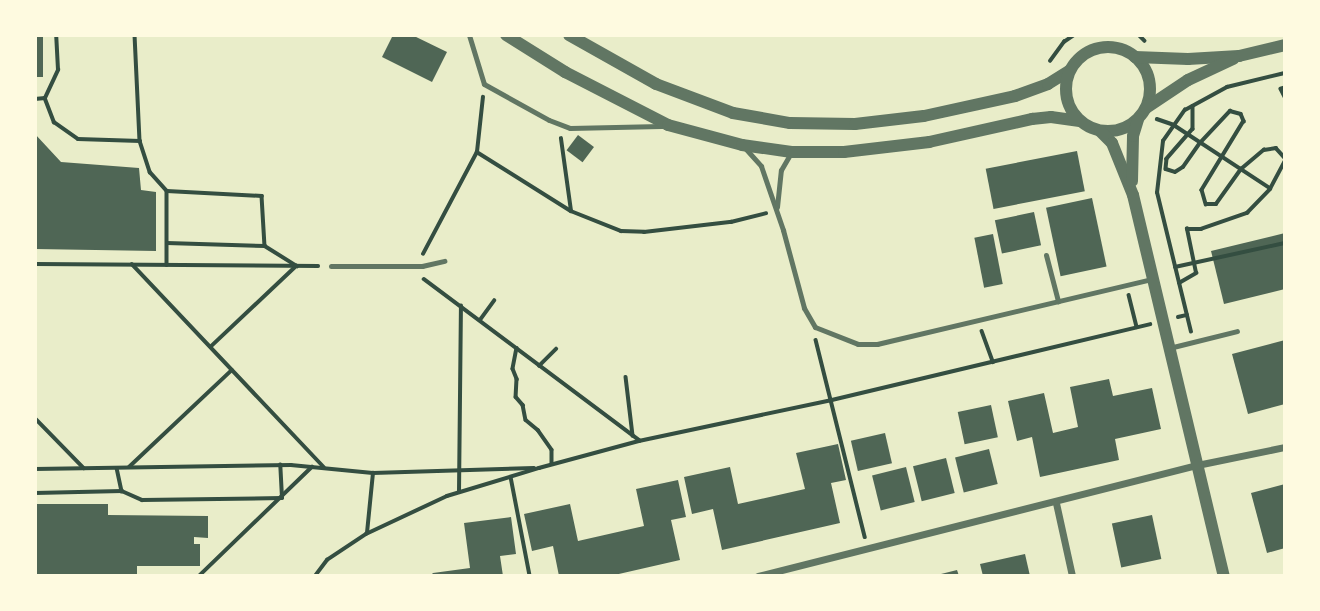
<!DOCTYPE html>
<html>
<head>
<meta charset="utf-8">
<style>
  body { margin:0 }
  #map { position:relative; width:1320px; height:611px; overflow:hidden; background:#e9edc9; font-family:"Varela Round",sans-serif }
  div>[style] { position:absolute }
  .building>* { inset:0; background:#4f6655; transform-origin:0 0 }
  .path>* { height:3.5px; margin:-1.75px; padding:0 1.75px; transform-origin:1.75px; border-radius:1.75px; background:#344e41 }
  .service>* { height:5px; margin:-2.5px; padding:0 2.5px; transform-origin:2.5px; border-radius:2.5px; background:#617663 }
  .minor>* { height:7px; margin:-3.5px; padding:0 3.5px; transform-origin:3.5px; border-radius:3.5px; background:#617663 }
  .tertiary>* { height:12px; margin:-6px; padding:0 6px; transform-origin:6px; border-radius:6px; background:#617663 }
  .tertiary>.ring { margin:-6px; padding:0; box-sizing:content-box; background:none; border:12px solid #617663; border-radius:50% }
  span { translate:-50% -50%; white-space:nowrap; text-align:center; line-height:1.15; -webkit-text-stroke:5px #fefae0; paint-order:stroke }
  .frame { position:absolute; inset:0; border:37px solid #fefae0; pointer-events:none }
</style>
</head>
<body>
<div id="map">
  <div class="building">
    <div style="left:35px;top:35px;width:8px;height:42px"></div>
    <div style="clip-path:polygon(393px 35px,412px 35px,447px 52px,432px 82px,382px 57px)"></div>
    <div style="clip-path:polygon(35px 134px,61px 162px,139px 168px,141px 190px,156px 192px,156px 251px,35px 249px)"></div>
    <div style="left:578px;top:135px;width:20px;height:19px;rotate:37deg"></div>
    <div style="left:1077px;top:151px;width:41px;height:93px;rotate:79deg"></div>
    <div style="left:1092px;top:198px;width:70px;height:47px;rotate:78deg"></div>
    <div style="left:1034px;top:212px;width:34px;height:40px;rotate:78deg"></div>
    <div style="clip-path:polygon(1285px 233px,1285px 289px,1224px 304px,1211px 251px)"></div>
    <div style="left:993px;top:234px;width:51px;height:19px;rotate:79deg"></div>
    <div style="clip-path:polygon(1285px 340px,1285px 404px,1248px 414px,1232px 354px)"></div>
    <div style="clip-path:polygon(1109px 379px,1113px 396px,1152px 388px,1161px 429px,1115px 439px,1119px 460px,1040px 477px,1032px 437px,1017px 441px,1008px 401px,1044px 393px,1053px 433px,1078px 427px,1070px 387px)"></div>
    <div style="left:991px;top:405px;width:33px;height:34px;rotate:78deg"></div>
    <div style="left:885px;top:433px;width:31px;height:35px;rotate:77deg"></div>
    <div style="clip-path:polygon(838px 444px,846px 480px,831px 483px,840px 523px,722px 550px,713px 509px,692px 514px,684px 477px,730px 467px,738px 504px,805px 489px,796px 453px)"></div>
    <div style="left:989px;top:449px;width:36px;height:35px;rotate:76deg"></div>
    <div style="left:946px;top:458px;width:36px;height:34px;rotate:76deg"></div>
    <div style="left:906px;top:467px;width:36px;height:35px;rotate:76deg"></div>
    <div style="clip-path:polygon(678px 480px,686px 517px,671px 520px,680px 560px,610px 576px,559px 576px,553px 546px,532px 551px,524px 514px,570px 504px,578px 541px,644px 526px,636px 489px)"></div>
    <div style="clip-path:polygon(1285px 484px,1285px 548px,1267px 553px,1251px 493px)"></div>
    <div style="clip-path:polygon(35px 504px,108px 504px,108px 515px,208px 516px,208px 538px,194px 537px,194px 544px,200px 544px,200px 566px,137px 566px,137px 576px,35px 576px)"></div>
    <div style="left:1152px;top:515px;width:45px;height:41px;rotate:78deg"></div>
    <div style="clip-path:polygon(511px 517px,516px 554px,500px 556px,503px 576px,430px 576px,433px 573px,470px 568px,464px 523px)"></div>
    <div style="clip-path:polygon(1025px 554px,1030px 576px,983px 576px,980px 564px)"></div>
    <div style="clip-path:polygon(957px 570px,959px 576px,937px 576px,937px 575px)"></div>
  </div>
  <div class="path">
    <div style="left:135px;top:35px;width:106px;rotate:87.3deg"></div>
    <div style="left:140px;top:141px;width:33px;rotate:72deg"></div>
    <div style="left:150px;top:172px;width:25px;rotate:48deg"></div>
    <div style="left:167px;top:191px;width:95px;rotate:3deg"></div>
    <div style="left:262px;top:196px;width:50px;rotate:86.6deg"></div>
    <div style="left:265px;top:246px;width:38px;rotate:32deg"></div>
    <div style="left:297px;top:266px;width:118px;rotate:136.7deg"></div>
    <div style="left:1139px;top:35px;width:8px;rotate:45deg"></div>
    <div style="left:1050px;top:61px;width:24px;rotate:-54deg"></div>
    <div style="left:1064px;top:42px;width:12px;rotate:-35deg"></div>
    <div style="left:1285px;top:88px;width:4px;rotate:166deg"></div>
    <div style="left:1281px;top:89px;width:9px;rotate:63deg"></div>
    <div style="left:45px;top:98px;width:26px;rotate:69deg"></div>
    <div style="left:54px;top:122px;width:29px;rotate:35deg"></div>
    <div style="left:78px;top:139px;width:62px;rotate:1.8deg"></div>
    <div style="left:35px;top:99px;width:10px;rotate:-6deg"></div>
    <div style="left:45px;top:98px;width:31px;rotate:-65deg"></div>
    <div style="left:58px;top:70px;width:35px;rotate:-93deg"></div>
    <div style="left:1193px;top:106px;width:23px;rotate:90deg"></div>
    <div style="left:1193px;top:129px;width:40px;rotate:131deg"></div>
    <div style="left:1167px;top:159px;width:10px;rotate:96deg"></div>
    <div style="left:1166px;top:169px;width:9px;rotate:18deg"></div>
    <div style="left:1175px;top:172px;width:9px;rotate:-32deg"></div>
    <div style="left:1183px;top:167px;width:29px;rotate:-55deg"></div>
    <div style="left:1200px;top:143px;width:44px;rotate:-46.8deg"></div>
    <div style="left:1230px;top:111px;width:11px;rotate:15deg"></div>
    <div style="left:1241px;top:114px;width:8px;rotate:67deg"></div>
    <div style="left:1244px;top:121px;width:81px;rotate:121.3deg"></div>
    <div style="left:1202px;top:190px;width:15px;rotate:74deg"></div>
    <div style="left:1206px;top:204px;width:10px"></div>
    <div style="left:1216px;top:204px;width:43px;rotate:-54.5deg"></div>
    <div style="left:1241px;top:169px;width:30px;rotate:-40deg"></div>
    <div style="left:1264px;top:150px;width:12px;rotate:-9deg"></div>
    <div style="left:1276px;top:148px;width:13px;rotate:48deg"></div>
    <div style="left:1157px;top:119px;width:18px;rotate:19deg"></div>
    <div style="left:1174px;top:125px;width:115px;rotate:33.3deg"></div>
    <div style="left:477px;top:152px;width:111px;rotate:32.1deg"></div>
    <div style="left:571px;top:211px;width:73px;rotate:-97.9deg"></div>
    <div style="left:167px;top:191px;width:74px;rotate:90deg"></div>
    <div style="left:571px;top:211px;width:54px;rotate:21.8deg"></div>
    <div style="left:621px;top:231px;width:23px;rotate:2deg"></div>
    <div style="left:644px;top:232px;width:88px;rotate:-6.6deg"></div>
    <div style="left:731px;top:222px;width:36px;rotate:-14deg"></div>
    <div style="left:167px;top:243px;width:98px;rotate:1.8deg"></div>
    <div style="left:423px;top:254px;width:115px;rotate:-62.1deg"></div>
    <div style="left:477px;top:152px;width:55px;rotate:-83.8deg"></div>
    <div style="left:35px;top:264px;width:283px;rotate:0.4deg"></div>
    <div style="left:132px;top:264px;width:279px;rotate:46.6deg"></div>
    <div style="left:1175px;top:267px;width:113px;rotate:-12.3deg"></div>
    <div style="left:424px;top:279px;width:269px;rotate:36.8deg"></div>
    <div style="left:1179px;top:283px;width:20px;rotate:-30deg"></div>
    <div style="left:1196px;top:273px;width:45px;rotate:-101.6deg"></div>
    <div style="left:1187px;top:229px;width:14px"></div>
    <div style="left:1201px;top:229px;width:49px;rotate:-19.2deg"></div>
    <div style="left:1247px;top:213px;width:33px;rotate:-46deg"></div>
    <div style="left:1270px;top:189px;width:32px;rotate:-62deg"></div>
    <div style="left:1129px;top:295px;width:33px;rotate:76deg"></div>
    <div style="left:1178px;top:317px;width:9px;rotate:-13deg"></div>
    <div style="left:480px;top:320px;width:24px;rotate:-54deg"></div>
    <div style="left:982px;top:331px;width:33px;rotate:70deg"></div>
    <div style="left:1191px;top:332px;width:143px;rotate:-103.7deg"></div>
    <div style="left:1157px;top:193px;width:52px;rotate:-83.4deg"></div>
    <div style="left:1163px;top:141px;width:38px;rotate:-55deg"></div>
    <div style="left:1185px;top:110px;width:48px;rotate:-28.7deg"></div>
    <div style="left:1227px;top:87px;width:60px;rotate:-13.6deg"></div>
    <div style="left:816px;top:340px;width:203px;rotate:76deg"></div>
    <div style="left:517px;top:348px;width:21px;rotate:101deg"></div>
    <div style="left:513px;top:369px;width:11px;rotate:68deg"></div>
    <div style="left:517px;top:379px;width:18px;rotate:93deg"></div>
    <div style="left:516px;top:397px;width:11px;rotate:49deg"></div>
    <div style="left:523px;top:405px;width:15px;rotate:79deg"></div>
    <div style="left:526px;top:420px;width:16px;rotate:40deg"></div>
    <div style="left:538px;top:430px;width:24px;rotate:55deg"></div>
    <div style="left:552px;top:450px;width:14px;rotate:90deg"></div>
    <div style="left:539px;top:366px;width:24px;rotate:-45deg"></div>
    <div style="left:626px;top:377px;width:59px;rotate:83.2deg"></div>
    <div style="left:35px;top:418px;width:70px;rotate:45.6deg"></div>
    <div style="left:129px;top:467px;width:141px;rotate:-43.3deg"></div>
    <div style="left:117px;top:468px;width:24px;rotate:78deg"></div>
    <div style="left:122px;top:491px;width:22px;rotate:24deg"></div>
    <div style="left:142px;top:500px;width:140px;rotate:-0.8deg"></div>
    <div style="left:282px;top:498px;width:33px;rotate:-93deg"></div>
    <div style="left:35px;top:469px;width:256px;rotate:-0.9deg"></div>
    <div style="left:291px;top:465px;width:82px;rotate:5.6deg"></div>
    <div style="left:373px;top:473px;width:161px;rotate:-1.8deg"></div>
    <div style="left:511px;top:477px;width:101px;rotate:79.1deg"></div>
    <div style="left:459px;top:492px;width:186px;rotate:-89.4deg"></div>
    <div style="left:35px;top:493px;width:87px;rotate:-1.3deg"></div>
    <div style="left:367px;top:533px;width:60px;rotate:-84.3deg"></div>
    <div style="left:199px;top:576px;width:157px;rotate:-44deg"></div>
    <div style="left:315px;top:576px;width:20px;rotate:-53deg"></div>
    <div style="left:327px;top:560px;width:47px;rotate:-33.7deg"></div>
    <div style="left:366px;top:534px;width:89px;rotate:-25.1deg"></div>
    <div style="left:447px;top:496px;width:96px;rotate:-16.9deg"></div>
    <div style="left:539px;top:468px;width:104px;rotate:-15.1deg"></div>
    <div style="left:639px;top:441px;width:197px;rotate:-12deg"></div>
    <div style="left:832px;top:400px;width:327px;rotate:-13.4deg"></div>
  </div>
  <div class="service">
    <div style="left:469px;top:35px;width:51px;rotate:73deg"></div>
    <div style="left:484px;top:84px;width:74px;rotate:29deg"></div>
    <div style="left:549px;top:120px;width:22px;rotate:21deg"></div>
    <div style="left:570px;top:128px;width:91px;rotate:-1.3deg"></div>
    <div style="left:745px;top:148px;width:24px;rotate:48deg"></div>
    <div style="left:761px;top:166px;width:68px;rotate:71deg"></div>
    <div style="left:783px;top:230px;width:81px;rotate:74.9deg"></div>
    <div style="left:804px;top:308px;width:22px;rotate:60deg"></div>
    <div style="left:815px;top:327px;width:46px;rotate:21.6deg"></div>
    <div style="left:858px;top:344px;width:19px"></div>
    <div style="left:877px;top:344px;width:284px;rotate:-13.3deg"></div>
    <div style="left:777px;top:207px;width:37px;rotate:-84deg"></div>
    <div style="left:781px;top:170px;width:20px;rotate:-60deg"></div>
    <div style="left:1046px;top:255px;width:48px;rotate:75.4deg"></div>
    <div style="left:331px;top:266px;width:91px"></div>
    <div style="left:422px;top:266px;width:23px;rotate:-13deg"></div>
    <div style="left:1169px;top:348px;width:70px;rotate:-14deg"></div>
  </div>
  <div class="minor">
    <div style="left:1056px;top:503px;width:75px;rotate:77.6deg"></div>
    <div style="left:758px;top:576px;width:453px;rotate:-14.2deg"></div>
    <div style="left:1197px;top:465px;width:90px;rotate:-11.6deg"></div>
  </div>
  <div class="tertiary">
    <div style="left:506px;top:35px;width:70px;rotate:32.1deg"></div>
    <div style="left:565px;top:72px;width:116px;rotate:27.2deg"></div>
    <div style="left:668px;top:125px;width:77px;rotate:15.1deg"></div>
    <div style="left:742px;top:145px;width:50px;rotate:8deg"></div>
    <div style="left:792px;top:152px;width:52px"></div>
    <div style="left:844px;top:152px;width:86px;rotate:-6.7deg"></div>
    <div style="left:929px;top:142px;width:106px;rotate:-12.6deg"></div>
    <div style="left:1032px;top:119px;width:19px;rotate:-6deg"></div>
    <div style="left:1051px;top:117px;width:29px;rotate:8deg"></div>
    <div style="left:569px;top:35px;width:100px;rotate:29.4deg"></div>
    <div style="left:656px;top:84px;width:82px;rotate:20.6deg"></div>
    <div style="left:733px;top:113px;width:58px;rotate:10deg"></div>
    <div style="left:790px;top:123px;width:65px;rotate:0.9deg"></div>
    <div style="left:855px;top:124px;width:69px;rotate:-6.6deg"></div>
    <div style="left:924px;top:116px;width:93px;rotate:-12.4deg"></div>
    <div style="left:1015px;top:96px;width:35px;rotate:-20deg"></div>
    <div style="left:1048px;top:84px;width:25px;rotate:-32deg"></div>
    <div class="ring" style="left:1066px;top:47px;width:72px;height:72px"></div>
    <div style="left:1135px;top:57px;width:53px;rotate:2.2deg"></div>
    <div style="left:1188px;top:59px;width:51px;rotate:-3.4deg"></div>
    <div style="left:1239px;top:56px;width:47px;rotate:-13.4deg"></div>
    <div style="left:1146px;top:108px;width:50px;rotate:-33.7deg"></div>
    <div style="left:1188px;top:80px;width:50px;rotate:-25deg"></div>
    <div style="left:1100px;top:131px;width:17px;rotate:45deg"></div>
    <div style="left:1112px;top:143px;width:56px;rotate:68deg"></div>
    <div style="left:1133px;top:195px;width:392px;rotate:76.6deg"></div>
    <div style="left:1132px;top:181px;width:45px;rotate:-88.7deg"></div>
    <div style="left:1133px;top:136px;width:17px;rotate:-73deg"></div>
  </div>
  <div class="frame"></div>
</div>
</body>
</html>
